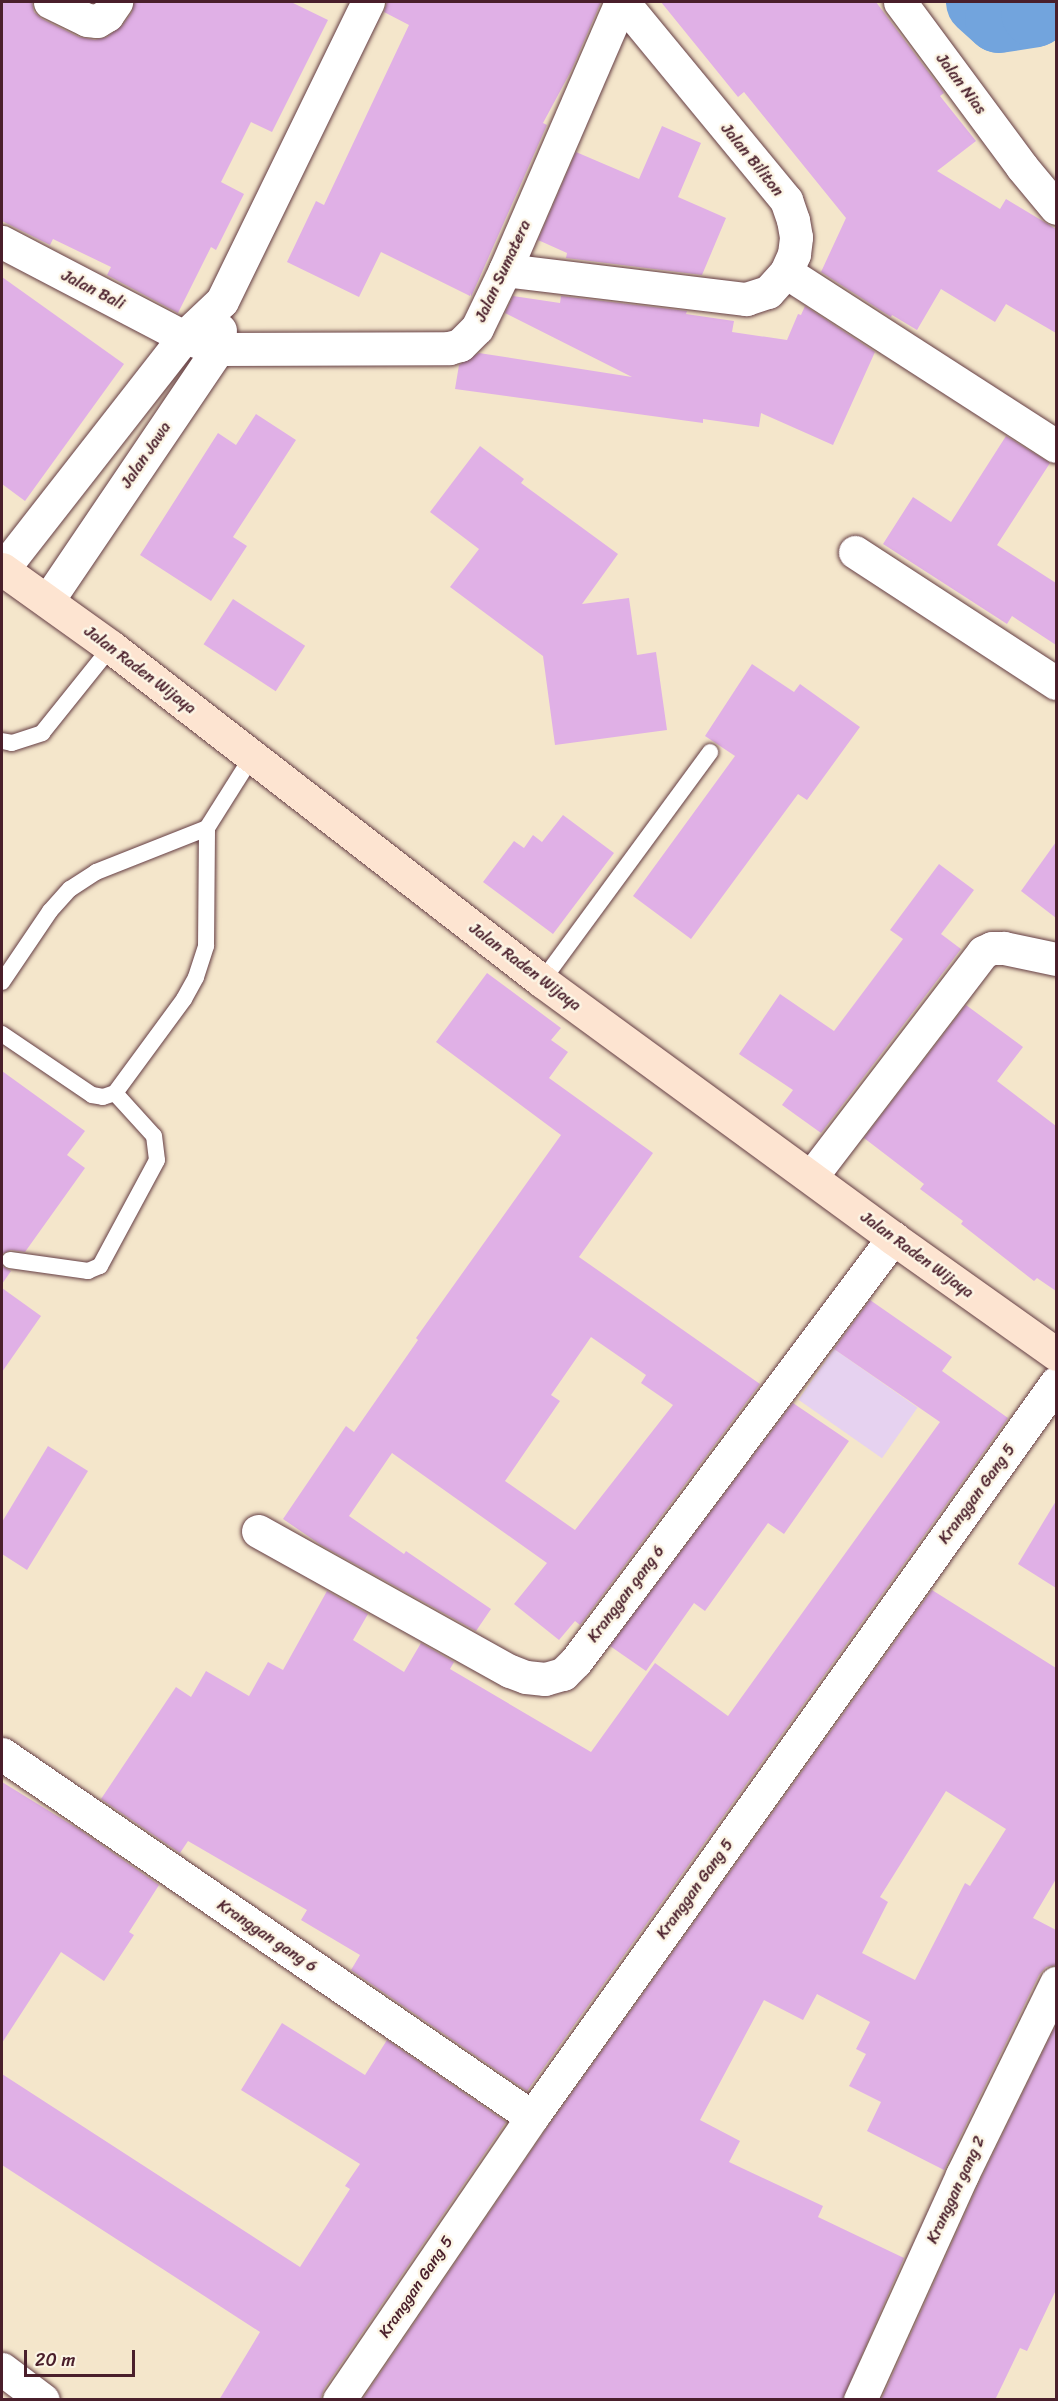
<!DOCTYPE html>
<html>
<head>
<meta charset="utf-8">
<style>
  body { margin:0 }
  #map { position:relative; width:1058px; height:2401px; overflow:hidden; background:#f4e6cb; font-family:Sriracha,sans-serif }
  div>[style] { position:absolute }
  .built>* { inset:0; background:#e6d2f0; transform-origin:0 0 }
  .river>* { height:68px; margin:-34px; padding:0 34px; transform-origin:34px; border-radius:34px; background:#72a4dd }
  .building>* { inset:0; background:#e0b0e6; transform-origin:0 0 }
  .roads { filter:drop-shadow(0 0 2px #643d43) drop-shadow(0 0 2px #643d43) }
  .lane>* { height:16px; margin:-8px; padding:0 8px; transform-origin:8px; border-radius:8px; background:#fff }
  .street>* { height:33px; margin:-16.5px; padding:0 16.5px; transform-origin:16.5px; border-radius:16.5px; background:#fff }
  .secondary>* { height:33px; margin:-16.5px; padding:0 16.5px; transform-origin:16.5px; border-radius:16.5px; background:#fde4d1 }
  span { translate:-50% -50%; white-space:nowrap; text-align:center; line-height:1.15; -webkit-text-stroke:5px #fcf5e5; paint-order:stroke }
  .street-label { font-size:16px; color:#4a1f2b }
  .frame { position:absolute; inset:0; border:3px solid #4a1f2b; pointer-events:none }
  .scale { position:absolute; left:24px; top:2350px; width:111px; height:27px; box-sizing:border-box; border:3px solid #4a1f2b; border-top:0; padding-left:8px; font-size:18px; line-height:21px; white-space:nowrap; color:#4a1f2b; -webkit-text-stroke:4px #fcf5e5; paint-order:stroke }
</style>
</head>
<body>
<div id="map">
  <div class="built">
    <div style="left:834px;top:1349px;width:102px;height:62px;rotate:35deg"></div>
  </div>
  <div class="river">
    <div style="left:980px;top:2px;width:25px;rotate:42deg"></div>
    <div style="left:999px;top:19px;width:36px;rotate:-9deg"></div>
    <div style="left:1035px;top:13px;width:18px;rotate:-38deg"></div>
  </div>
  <div class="building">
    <div style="clip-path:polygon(2px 2px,32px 2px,34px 12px,42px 19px,79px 37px,95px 40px,107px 37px,122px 26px,132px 12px,134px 2px,291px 2px,328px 20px,272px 132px,251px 122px,221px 182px,244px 194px,216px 250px,211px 247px,178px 313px,107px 275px,111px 267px,53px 239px,50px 245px,2px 221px)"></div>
    <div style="clip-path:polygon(387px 2px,601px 2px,571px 71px,543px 123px,547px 125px,471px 297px,471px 293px,470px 296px,381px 252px,359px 297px,287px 262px,316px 201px,324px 205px,409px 25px,384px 12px)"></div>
    <div style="clip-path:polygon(661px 2px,876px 2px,944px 93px,940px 96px,976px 141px,937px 171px,1000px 209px,1006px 199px,1056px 229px,1056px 333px,1006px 304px,995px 322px,941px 289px,917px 330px,892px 315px,891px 317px,821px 272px,846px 218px,744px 92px,738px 97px)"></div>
    <div style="clip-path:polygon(662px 126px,701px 143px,678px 197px,726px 218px,702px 275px,566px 258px,567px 253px,538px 240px,576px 152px,639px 179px)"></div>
    <div style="clip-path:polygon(2px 277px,124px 364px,25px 501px,2px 484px)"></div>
    <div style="clip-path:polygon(513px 296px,560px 303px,561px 296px,687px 311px,686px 314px,734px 321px,732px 332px,787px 340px,798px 314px,801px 315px,805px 306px,875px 352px,833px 445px,761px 413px,759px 427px,703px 419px,703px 423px,455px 389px,459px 365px,479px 353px,632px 377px,505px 313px)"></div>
    <div style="clip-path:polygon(256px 414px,296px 440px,233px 537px,247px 546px,211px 601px,140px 555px,218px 433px,236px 445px)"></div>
    <div style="clip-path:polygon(1006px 436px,1050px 463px,997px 545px,1056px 583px,1056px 645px,1012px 616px,1007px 624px,883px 544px,913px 497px,951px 522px)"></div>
    <div style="clip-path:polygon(480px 446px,524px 479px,521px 483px,618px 554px,582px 604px,629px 598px,637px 655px,656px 652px,667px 730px,555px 745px,543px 656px,450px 587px,479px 549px,430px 512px)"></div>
    <div style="left:233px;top:599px;width:86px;height:54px;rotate:33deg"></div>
    <div style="clip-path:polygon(752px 664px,794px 692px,800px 684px,860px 727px,807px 800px,798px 794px,691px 939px,633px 896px,735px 756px,705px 736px)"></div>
    <div style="clip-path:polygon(563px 815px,614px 853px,553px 934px,483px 882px,514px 841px,524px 848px,533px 835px,542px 842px)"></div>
    <div style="clip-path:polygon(1056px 842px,1056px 918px,1021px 891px)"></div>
    <div style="clip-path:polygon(939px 864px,974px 890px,941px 934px,961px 949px,821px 1133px,782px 1105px,793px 1090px,739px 1054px,780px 994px,834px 1031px,903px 939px,890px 930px)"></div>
    <div style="clip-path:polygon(evenodd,487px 973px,561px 1028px,551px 1040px,568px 1052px,549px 1078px,653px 1153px,579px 1257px,760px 1384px,580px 1625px,575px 1621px,559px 1640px,514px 1604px,547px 1563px,392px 1453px,349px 1516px,404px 1554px,406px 1551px,491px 1609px,476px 1631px,321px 1545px,283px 1519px,346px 1426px,354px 1432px,418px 1340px,416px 1338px,561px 1135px,436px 1042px,487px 973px,591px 1337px,646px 1375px,641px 1383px,673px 1405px,575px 1530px,505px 1481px,560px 1401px,551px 1395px,591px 1337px)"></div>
    <div style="clip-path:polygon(966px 1005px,1023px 1047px,997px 1081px,1056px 1126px,1056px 1291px,1037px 1278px,1034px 1281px,961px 1224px,963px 1221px,920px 1189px,924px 1184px,864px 1138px)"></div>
    <div style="clip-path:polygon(2px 1071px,85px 1131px,67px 1155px,85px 1168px,25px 1252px,11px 1250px,2px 1254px)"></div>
    <div style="clip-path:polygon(2px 1266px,11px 1271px,2px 1284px)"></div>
    <div style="clip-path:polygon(2px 1288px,41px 1316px,2px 1372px)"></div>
    <div style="clip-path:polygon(870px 1300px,952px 1357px,942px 1371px,1008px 1418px,527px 2091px,351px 1970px,360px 1955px,301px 1920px,307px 1910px,188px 1841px,180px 1853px,101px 1799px,176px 1687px,191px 1697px,206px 1671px,249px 1696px,268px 1662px,283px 1670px,327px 1591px,368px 1614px,353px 1640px,404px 1672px,421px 1643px,454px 1662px,450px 1669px,591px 1752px,655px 1663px,728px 1716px,940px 1422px,834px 1349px)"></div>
    <div style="clip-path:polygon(793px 1403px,849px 1441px,784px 1534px,768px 1523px,705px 1611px,694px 1603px,646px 1671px,610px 1646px)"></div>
    <div style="clip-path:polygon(48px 1446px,88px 1471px,27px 1570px,2px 1554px,2px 1522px)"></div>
    <div style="clip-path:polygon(1056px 1501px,1056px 1588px,1018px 1564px)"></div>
    <div style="clip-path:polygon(evenodd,932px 1590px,1056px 1668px,1056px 1879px,1033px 1918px,1056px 1930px,1056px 1965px,1046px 1967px,1039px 1975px,944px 2170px,867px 2131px,881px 2102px,849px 2086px,866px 2054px,856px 2049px,870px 2022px,817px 1994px,803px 2020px,764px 2000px,700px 2120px,740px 2141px,729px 2162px,823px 2206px,818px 2217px,904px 2258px,842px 2400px,362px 2400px,547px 2128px,932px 1590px,946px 1791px,1006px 1829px,970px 1886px,965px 1883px,915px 1980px,862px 1953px,888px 1902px,880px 1897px,946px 1791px)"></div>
    <div style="clip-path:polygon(2px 1782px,80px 1830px,159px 1885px,129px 1932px,134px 1935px,104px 1981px,61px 1952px,2px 2043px)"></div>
    <div style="clip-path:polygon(282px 2023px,365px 2075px,387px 2040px,506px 2122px,324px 2389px,320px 2400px,219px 2400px,260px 2332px,2px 2165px,2px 2074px,300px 2267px,350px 2189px,345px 2186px,360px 2164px,241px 2090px)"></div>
    <div style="clip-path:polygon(1056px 2025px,1056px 2290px,1027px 2351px,1020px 2348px,995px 2400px,881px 2400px,979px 2183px)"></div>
  </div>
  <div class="roads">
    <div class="lane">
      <div style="left:2px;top:741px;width:10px;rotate:11deg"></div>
      <div style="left:12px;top:743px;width:32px;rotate:-18deg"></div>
      <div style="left:42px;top:733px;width:110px;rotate:-51.3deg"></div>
      <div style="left:542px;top:981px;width:284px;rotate:-53.7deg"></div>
      <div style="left:2px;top:982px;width:86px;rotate:-55.9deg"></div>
      <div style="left:50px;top:911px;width:30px;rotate:-48deg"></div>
      <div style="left:70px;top:889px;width:31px;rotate:-33deg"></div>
      <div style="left:96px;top:872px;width:119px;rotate:-21.6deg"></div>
      <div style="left:2px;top:1034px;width:109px;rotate:34.1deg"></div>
      <div style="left:92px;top:1095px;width:11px;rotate:10deg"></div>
      <div style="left:103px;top:1097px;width:13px;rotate:-18deg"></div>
      <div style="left:115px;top:1093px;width:117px;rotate:-53.7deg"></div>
      <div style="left:184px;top:999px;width:25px;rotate:-61deg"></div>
      <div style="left:196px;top:977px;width:33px;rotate:-72deg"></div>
      <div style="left:206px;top:946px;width:118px;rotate:-89.5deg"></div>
      <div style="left:207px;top:828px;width:86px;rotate:-57.8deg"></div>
      <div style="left:10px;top:1260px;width:79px;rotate:8deg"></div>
      <div style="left:88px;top:1271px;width:13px;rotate:-23deg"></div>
      <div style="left:100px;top:1266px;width:120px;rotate:-61.7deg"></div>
      <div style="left:157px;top:1160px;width:24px;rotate:-97deg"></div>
      <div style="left:154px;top:1136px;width:58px;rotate:-132.2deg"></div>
    </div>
    <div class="street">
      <div style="left:50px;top:2px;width:41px;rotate:25.9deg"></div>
      <div style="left:87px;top:20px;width:10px;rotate:6deg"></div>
      <div style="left:97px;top:21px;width:12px;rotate:-31deg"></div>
      <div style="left:107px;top:15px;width:16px;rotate:-55deg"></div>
      <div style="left:900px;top:2px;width:205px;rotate:53.5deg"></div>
      <div style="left:1022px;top:167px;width:53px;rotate:50.3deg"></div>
      <div style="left:2px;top:242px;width:205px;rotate:27.6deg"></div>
      <div style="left:184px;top:337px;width:36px;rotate:19deg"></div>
      <div style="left:218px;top:349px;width:231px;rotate:-0.2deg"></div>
      <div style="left:449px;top:348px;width:11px;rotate:-15deg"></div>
      <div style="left:460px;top:345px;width:24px;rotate:-45deg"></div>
      <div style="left:477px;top:328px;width:64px;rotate:-64.2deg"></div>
      <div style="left:505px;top:270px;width:292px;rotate:-66.6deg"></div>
      <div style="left:505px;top:270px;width:243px;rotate:6.9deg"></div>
      <div style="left:746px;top:299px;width:23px;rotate:-18deg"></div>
      <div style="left:768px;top:292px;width:27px;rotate:-48deg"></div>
      <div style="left:786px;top:272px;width:20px;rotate:-66deg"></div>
      <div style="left:794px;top:254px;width:17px;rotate:-83deg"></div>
      <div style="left:796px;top:237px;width:17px;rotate:-100deg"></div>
      <div style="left:793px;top:220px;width:21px;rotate:-109deg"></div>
      <div style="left:786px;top:200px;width:256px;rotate:-129.5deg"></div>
      <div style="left:786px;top:272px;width:321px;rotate:32.8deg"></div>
      <div style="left:855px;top:552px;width:240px;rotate:33.1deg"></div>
      <div style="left:2px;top:570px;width:296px;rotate:-52deg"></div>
      <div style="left:184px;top:337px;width:52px;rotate:-43.5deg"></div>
      <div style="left:222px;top:301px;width:333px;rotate:-64deg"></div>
      <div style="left:48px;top:600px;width:303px;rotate:-55.9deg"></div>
      <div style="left:218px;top:349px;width:19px;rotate:-84deg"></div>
      <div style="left:811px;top:1177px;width:283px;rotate:-52.6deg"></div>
      <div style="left:983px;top:952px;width:10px;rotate:-24deg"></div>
      <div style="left:992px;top:948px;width:12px"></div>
      <div style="left:1004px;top:948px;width:53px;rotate:11.9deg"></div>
      <div style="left:258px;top:1531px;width:288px;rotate:29.1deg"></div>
      <div style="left:510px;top:1671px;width:17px;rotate:21deg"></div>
      <div style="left:526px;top:1677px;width:19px;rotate:6deg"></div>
      <div style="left:545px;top:1679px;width:19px;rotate:-16deg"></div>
      <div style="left:563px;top:1674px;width:18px;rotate:-45deg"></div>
      <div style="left:576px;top:1661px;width:529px;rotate:-53.15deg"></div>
      <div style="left:2px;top:1754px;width:642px;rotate:34.41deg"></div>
      <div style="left:2px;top:2369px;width:51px;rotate:37.1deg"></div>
      <div style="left:339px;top:2400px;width:343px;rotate:-55.7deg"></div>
      <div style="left:532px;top:2117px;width:902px;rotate:-54.48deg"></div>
      <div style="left:860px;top:2400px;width:247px;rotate:-65.6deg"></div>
      <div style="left:962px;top:2175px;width:214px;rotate:-63.9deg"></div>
    </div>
    <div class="secondary">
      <div style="left:2px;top:569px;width:134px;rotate:35.6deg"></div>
      <div style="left:111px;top:647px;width:545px;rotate:37.77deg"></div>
      <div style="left:542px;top:981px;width:435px;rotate:36.2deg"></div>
      <div style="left:893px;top:1238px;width:200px;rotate:35.4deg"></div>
    </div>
  </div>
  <div class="street-label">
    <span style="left:961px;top:84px;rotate:53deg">Jalan Nias</span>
    <span style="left:752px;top:160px;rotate:51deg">Jalan Biliton</span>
    <span style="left:503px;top:271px;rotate:-65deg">Jalan Sumatera</span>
    <span style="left:93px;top:290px;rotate:27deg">Jalan Bali</span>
    <span style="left:146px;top:455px;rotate:-56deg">Jalan Jawa</span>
    <span style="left:140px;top:670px;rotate:37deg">Jalan Raden Wijaya</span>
    <span style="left:525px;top:967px;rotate:37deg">Jalan Raden Wijaya</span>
    <span style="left:917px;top:1255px;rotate:36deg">Jalan Raden Wijaya</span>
    <span style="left:977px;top:1494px;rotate:-54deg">Kranggan Gang 5</span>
    <span style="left:626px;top:1594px;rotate:-53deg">Kranggan gang 6</span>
    <span style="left:695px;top:1889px;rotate:-54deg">Kranggan Gang 5</span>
    <span style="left:267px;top:1936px;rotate:34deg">Kranggan gang 6</span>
    <span style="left:956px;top:2190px;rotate:-65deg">Kranggan gang 2</span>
    <span style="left:416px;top:2287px;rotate:-56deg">Kranggan Gang 5</span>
  </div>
  <div class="frame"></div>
  <div class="scale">20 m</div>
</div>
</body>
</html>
